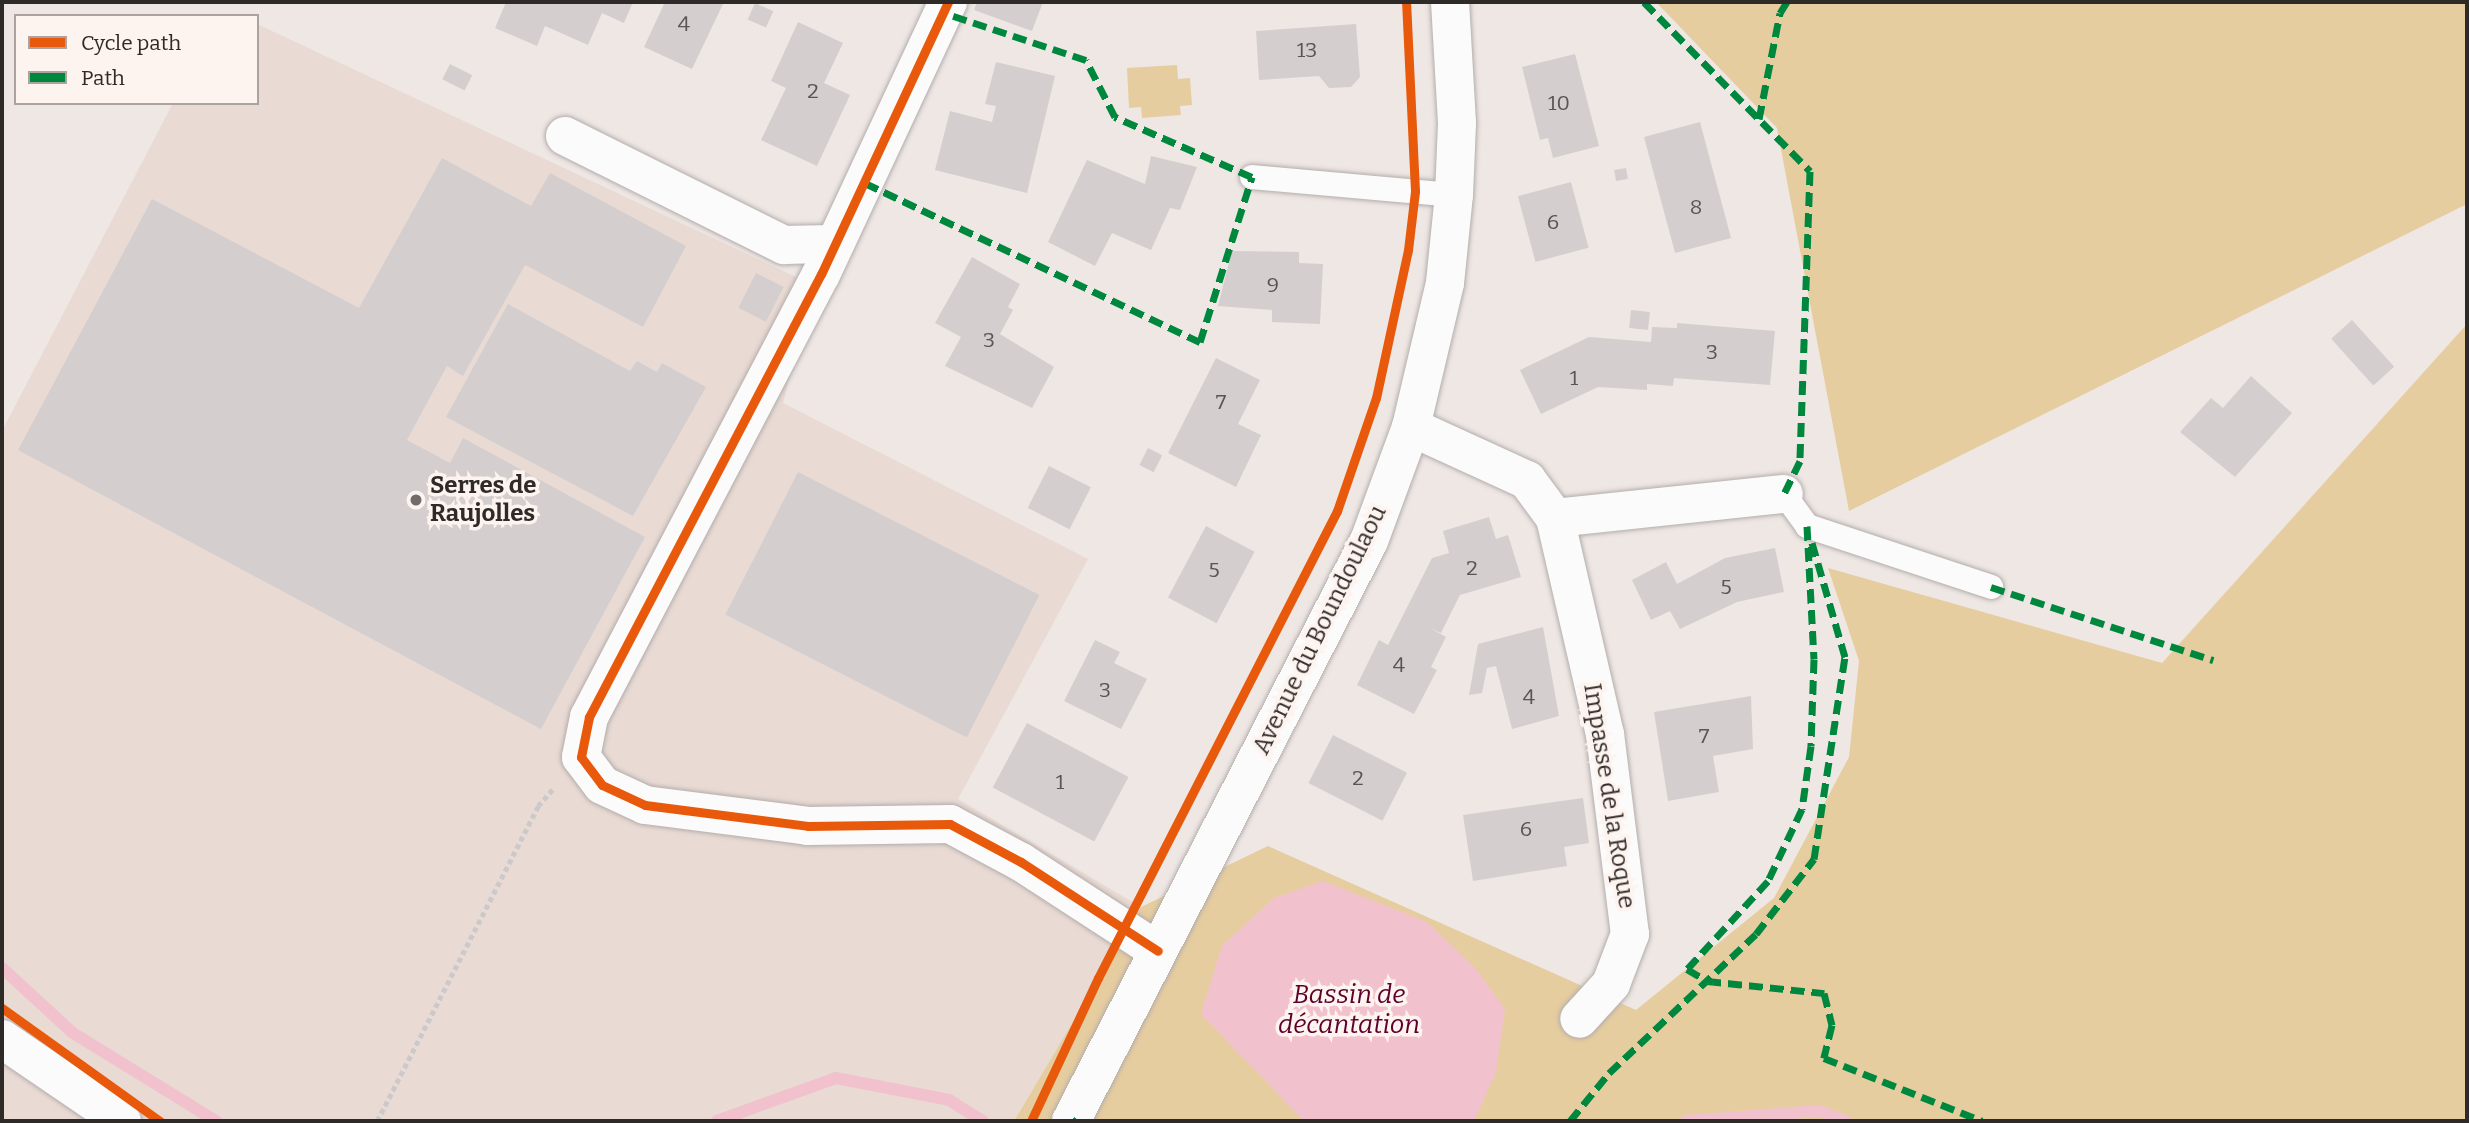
<!DOCTYPE html>
<html>
<head>
<meta charset="utf-8">
<style>
  body { margin:0 }
  #map { position:relative; width:2469px; height:1123px; overflow:hidden; background:#eee7e4; font-family:Bitter,serif }
  div>[style] { position:absolute }
  .built>* { inset:0; background:#e9dad4 }
  .green>* { inset:0; background:#e6cda0 }
  .water>* { inset:0; background:#f1c2cd }
  .stream>* { height:12px; margin:-6px; padding:0 6px; transform-origin:6px; border-radius:6px; background:#f1c2cd }
  .building>* { inset:0; background:#d4cfce; transform-origin:0 0 }
  .path>* { height:4.5px; margin-top:-2.25px; transform-origin:0; background:repeating-linear-gradient(90deg,#cbc9c9 0 5px,transparent 0 8.5px) }
  .roads { filter:drop-shadow(0 0 2px #b3adab) drop-shadow(0 0 2px #b3adab) }
  .lane>* { height:24px; margin:-12px; padding:0 12px; transform-origin:12px; border-radius:12px; background:#fcfbfb }
  .street>* { height:38px; margin:-19px; padding:0 19px; transform-origin:19px; border-radius:19px; background:#fcfbfb }
  .quiet>* { height:7px; margin-top:-3.5px; transform-origin:0; background:repeating-linear-gradient(90deg,#00873e 0 14px,transparent 0 21px) }
  .cycleway>* { height:9px; margin:-4.5px; padding:0 4.5px; transform-origin:4.5px; border-radius:4.5px; background:#e8590c }
  .dots>* { width:19px; height:19px; translate:-50% -50%; box-sizing:border-box; border:4px solid #fdf3ef; border-radius:50% }
  span { translate:-50% -50%; white-space:nowrap; text-align:center; line-height:1.15; -webkit-text-stroke:7px #fdf3ef; paint-order:stroke }
  .number-label { font-size:21px; color:#595553 }
  .number-label span { -webkit-text-stroke-width:0 }
  .poi-label { font-size:24px; color:#2e2a28; font-weight:700 }
  .left { translate:0 -50%; text-align:left }
  .street-label { font-size:24px; color:#2e2a28 }
  .water-label { font-size:26px; color:#5d002b; font-style:italic }
  .frame { position:absolute; inset:0; border:4px solid #2e2a28; pointer-events:none }
  .legend { position:absolute; left:14px; top:14px; width:245px; height:91px; box-sizing:border-box; background:#fdf3ef; border:2px solid #aaa39f; margin:0; padding:9px 12px; list-style:none; font-size:21px; color:#2e2a28 }
  .legend li { display:flex; align-items:center; gap:14px; height:35px }
  .legend b { width:35px; border:2px solid #aaa39f }
</style>
</head>
<body>
<div id="map">
  <div class="built">
    <div style="clip-path:polygon(257px 24px,813px 285px,783px 403px,1088px 559px,958px 799px,1141px 907px,1014px 1121px,2px 1121px,2px 431px,173px 103px,257px 103px)"></div>
  </div>
  <div class="green">
    <div style="clip-path:polygon(1656px 2px,2467px 2px,2467px 204px,1849px 511px,1777px 128px)"></div>
    <div style="clip-path:polygon(1177px 65px,1178px 79px,1190px 78px,1192px 105px,1180px 106px,1181px 115px,1142px 118px,1141px 107px,1129px 108px,1127px 68px)"></div>
    <div style="clip-path:polygon(2467px 324px,2467px 1121px,1014px 1121px,1141px 907px,1268px 846px,1636px 1010px,1774px 898px,1849px 757px,1859px 661px,1828px 568px,2162px 663px)"></div>
  </div>
  <div class="water">
    <div style="clip-path:polygon(1323px 881px,1427px 922px,1476px 969px,1505px 1009px,1496px 1072px,1474px 1121px,1304px 1121px,1201px 1014px,1222px 946px,1274px 898px)"></div>
  </div>
  <div class="stream">
    <div style="left:2px;top:968px;width:96px;rotate:42.5deg"></div>
    <div style="left:73px;top:1033px;width:168px;rotate:31.6deg"></div>
    <div style="left:717px;top:1121px;width:127px;rotate:-19.9deg"></div>
    <div style="left:836px;top:1078px;width:115px;rotate:11deg"></div>
    <div style="left:949px;top:1100px;width:40px;rotate:32deg"></div>
    <div style="left:1686px;top:1121px;width:134px;rotate:-4.3deg"></div>
    <div style="left:1820px;top:1111px;width:27px;rotate:22deg"></div>
  </div>
  <div class="building">
    <div style="clip-path:polygon(506px 2px,633px 2px,624px 23px,602px 13px,588px 45px,545px 26px,537px 46px,495px 28px)"></div>
    <div style="clip-path:polygon(665px 2px,724px 2px,692px 69px,644px 47px)"></div>
    <div style="clip-path:polygon(977px 2px,1043px 2px,1032px 31px,974px 10px)"></div>
    <div style="left:755px;top:3px;width:20px;height:18px;rotate:24deg"></div>
    <div style="clip-path:polygon(798px 22px,843px 43px,824px 83px,850px 95px,817px 166px,761px 140px,786px 88px,771px 81px)"></div>
    <div style="clip-path:polygon(1356px 24px,1360px 77px,1351px 87px,1329px 88px,1319px 76px,1259px 80px,1256px 31px)"></div>
    <div style="clip-path:polygon(1575px 54px,1599px 146px,1553px 158px,1548px 138px,1540px 140px,1522px 67px)"></div>
    <div style="clip-path:polygon(996px 62px,1055px 76px,1027px 193px,935px 170px,950px 111px,992px 122px,996px 106px,985px 104px)"></div>
    <div style="left:450px;top:64px;width:25px;height:17px;rotate:27deg"></div>
    <div style="left:1700px;top:122px;width:120px;height:58px;rotate:75deg"></div>
    <div style="clip-path:polygon(1151px 156px,1197px 167px,1180px 210px,1170px 208px,1151px 250px,1112px 233px,1095px 266px,1048px 242px,1087px 160px,1145px 184px)"></div>
    <div style="clip-path:polygon(442px 158px,531px 206px,550px 173px,686px 246px,643px 327px,525px 265px,463px 376px,447px 366px,407px 440px,450px 463px,463px 438px,645px 537px,541px 729px,18px 450px,152px 199px,359px 308px)"></div>
    <div style="left:1626px;top:168px;width:11px;height:12px;rotate:80deg"></div>
    <div style="left:1571px;top:182px;width:68px;height:55px;rotate:75deg"></div>
    <div style="clip-path:polygon(1232px 251px,1299px 252px,1299px 263px,1323px 264px,1320px 324px,1272px 322px,1272px 310px,1218px 306px)"></div>
    <div style="clip-path:polygon(972px 257px,1020px 284px,1008px 307px,1013px 310px,1000px 334px,1054px 367px,1032px 408px,945px 366px,961px 337px,935px 323px)"></div>
    <div style="left:756px;top:273px;width:31px;height:39px;rotate:27deg"></div>
    <div style="clip-path:polygon(508px 304px,630px 371px,637px 361px,657px 372px,662px 363px,706px 387px,633px 516px,446px 417px)"></div>
    <div style="left:1631px;top:310px;width:19px;height:18px;rotate:6deg"></div>
    <div style="left:2352px;top:320px;width:63px;height:28px;rotate:48deg"></div>
    <div style="clip-path:polygon(1677px 323px,1775px 331px,1770px 385px,1674px 378px,1673px 386px,1647px 384px,1647px 390px,1598px 387px,1541px 414px,1520px 370px,1589px 337px,1651px 342px,1652px 327px,1677px 328px)"></div>
    <div style="clip-path:polygon(1216px 358px,1260px 380px,1238px 424px,1261px 435px,1236px 487px,1168px 453px)"></div>
    <div style="clip-path:polygon(2251px 376px,2292px 413px,2235px 477px,2180px 432px,2211px 398px,2223px 408px)"></div>
    <div style="left:1148px;top:448px;width:16px;height:19px;rotate:27deg"></div>
    <div style="left:1049px;top:466px;width:47px;height:47px;rotate:27deg"></div>
    <div style="left:798px;top:472px;width:271px;height:160px;rotate:27deg"></div>
    <div style="clip-path:polygon(1489px 517px,1496px 539px,1508px 535px,1521px 577px,1460px 595px,1441px 633px,1430px 628px,1446px 637px,1431px 667px,1437px 670px,1414px 714px,1357px 685px,1379px 640px,1388px 645px,1432px 558px,1449px 553px,1443px 531px)"></div>
    <div style="left:1206px;top:526px;width:55px;height:81px;rotate:28deg"></div>
    <div style="clip-path:polygon(1775px 548px,1784px 592px,1737px 602px,1680px 629px,1670px 611px,1651px 620px,1632px 580px,1666px 562px,1677px 584px,1725px 558px)"></div>
    <div style="clip-path:polygon(1543px 627px,1559px 716px,1512px 729px,1496px 666px,1487px 668px,1482px 693px,1469px 695px,1478px 644px)"></div>
    <div style="clip-path:polygon(1095px 640px,1120px 652px,1114px 663px,1147px 679px,1121px 729px,1064px 701px)"></div>
    <div style="clip-path:polygon(1751px 696px,1753px 749px,1713px 756px,1719px 792px,1668px 801px,1654px 712px)"></div>
    <div style="left:1027px;top:723px;width:115px;height:73px;rotate:28deg"></div>
    <div style="left:1333px;top:735px;width:83px;height:54px;rotate:27deg"></div>
    <div style="clip-path:polygon(1583px 798px,1589px 843px,1564px 847px,1567px 866px,1473px 881px,1463px 815px)"></div>
  </div>
  <div class="path">
    <div style="left:377px;top:1121px;width:354px;rotate:-62.9deg"></div>
    <div style="left:538px;top:806px;width:23px;rotate:-49deg"></div>
  </div>
  <div class="roads">
    <div class="lane">
      <div style="left:1252px;top:177px;width:203px;rotate:5.1deg"></div>
      <div style="left:1784px;top:494px;width:39px;rotate:54deg"></div>
      <div style="left:1807px;top:526px;width:194px;rotate:18.3deg"></div>
    </div>
    <div class="street">
      <div style="left:948px;top:2px;width:300px;rotate:115deg"></div>
      <div style="left:821px;top:274px;width:500px;rotate:117.64deg"></div>
      <div style="left:589px;top:717px;width:41px;rotate:101.3deg"></div>
      <div style="left:581px;top:757px;width:35px;rotate:53deg"></div>
      <div style="left:602px;top:785px;width:47px;rotate:24.9deg"></div>
      <div style="left:645px;top:805px;width:164px;rotate:7.3deg"></div>
      <div style="left:808px;top:826px;width:142px;rotate:-0.8deg"></div>
      <div style="left:950px;top:824px;width:81px;rotate:28.2deg"></div>
      <div style="left:1021px;top:862px;width:163px;rotate:33deg"></div>
      <div style="left:565px;top:136px;width:245px;rotate:26.5deg"></div>
      <div style="left:784px;top:245px;width:48px;rotate:-1.2deg"></div>
      <div style="left:1411px;top:427px;width:128px;rotate:24.6deg"></div>
      <div style="left:1527px;top:480px;width:47px;rotate:53.6deg"></div>
      <div style="left:1555px;top:518px;width:222px;rotate:77deg"></div>
      <div style="left:1605px;top:734px;width:202px;rotate:82.9deg"></div>
      <div style="left:1630px;top:934px;width:53px;rotate:110.8deg"></div>
      <div style="left:1611px;top:984px;width:47px;rotate:132.4deg"></div>
      <div style="left:1555px;top:518px;width:230px;rotate:-6deg"></div>
      <div style="left:2px;top:1039px;width:145px;rotate:34.3deg"></div>
      <div style="left:1071px;top:1121px;width:652px;rotate:-62.81deg"></div>
      <div style="left:1369px;top:541px;width:121px;rotate:-69.8deg"></div>
      <div style="left:1411px;top:427px;width:148px;rotate:-76.7deg"></div>
      <div style="left:1445px;top:283px;width:88px;rotate:-84.2deg"></div>
      <div style="left:1454px;top:195px;width:72px;rotate:-87.6deg"></div>
      <div style="left:1457px;top:123px;width:121px;rotate:-93.3deg"></div>
    </div>
  </div>
  <div class="quiet">
    <div style="left:1644px;top:2px;width:237px;rotate:45.5deg"></div>
    <div style="left:1810px;top:171px;width:290px;rotate:92deg"></div>
    <div style="left:1800px;top:461px;width:37px;rotate:116deg"></div>
    <div style="left:1759px;top:119px;width:108px;rotate:-78.8deg"></div>
    <div style="left:1780px;top:13px;width:13px;rotate:-58deg"></div>
    <div style="left:865px;top:183px;width:371px;rotate:25.4deg"></div>
    <div style="left:1200px;top:342px;width:173px;rotate:-72.5deg"></div>
    <div style="left:1252px;top:177px;width:150px;rotate:-156.3deg"></div>
    <div style="left:1115px;top:117px;width:64px;rotate:-117deg"></div>
    <div style="left:1086px;top:60px;width:149px;rotate:-161.6deg"></div>
    <div style="left:1807px;top:526px;width:133px;rotate:87deg"></div>
    <div style="left:1814px;top:659px;width:87px;rotate:92deg"></div>
    <div style="left:1811px;top:746px;width:64px;rotate:98.1deg"></div>
    <div style="left:1802px;top:809px;width:80px;rotate:115.3deg"></div>
    <div style="left:1768px;top:881px;width:120px;rotate:132.6deg"></div>
    <div style="left:1687px;top:969px;width:23px;rotate:31deg"></div>
    <div style="left:1707px;top:981px;width:118px;rotate:5.9deg"></div>
    <div style="left:1824px;top:993px;width:33px;rotate:76deg"></div>
    <div style="left:1832px;top:1025px;width:34px;rotate:104deg"></div>
    <div style="left:1824px;top:1058px;width:170px;rotate:21.7deg"></div>
    <div style="left:1991px;top:587px;width:234px;rotate:18.2deg"></div>
    <div style="left:1072px;top:1119px;width:3px;rotate:45deg"></div>
    <div style="left:1570px;top:1121px;width:62px;rotate:-50.9deg"></div>
    <div style="left:1609px;top:1073px;width:202px;rotate:-43.4deg"></div>
    <div style="left:1756px;top:934px;width:95px;rotate:-52.3deg"></div>
    <div style="left:1814px;top:859px;width:204px;rotate:-81.3deg"></div>
    <div style="left:1845px;top:657px;width:119px;rotate:-106.1deg"></div>
  </div>
  <div class="cycleway">
    <div style="left:948px;top:2px;width:300px;rotate:115deg"></div>
    <div style="left:821px;top:274px;width:500px;rotate:117.64deg"></div>
    <div style="left:589px;top:717px;width:41px;rotate:101.3deg"></div>
    <div style="left:581px;top:757px;width:35px;rotate:53deg"></div>
    <div style="left:602px;top:785px;width:47px;rotate:24.9deg"></div>
    <div style="left:645px;top:805px;width:164px;rotate:7.3deg"></div>
    <div style="left:808px;top:826px;width:142px;rotate:-0.8deg"></div>
    <div style="left:950px;top:824px;width:81px;rotate:28.2deg"></div>
    <div style="left:1021px;top:862px;width:163px;rotate:33deg"></div>
    <div style="left:2px;top:1008px;width:194px;rotate:35.6deg"></div>
    <div style="left:1031px;top:1121px;width:158px;rotate:-64.9deg"></div>
    <div style="left:1098px;top:978px;width:525px;rotate:-62.9deg"></div>
    <div style="left:1337px;top:511px;width:120px;rotate:-71deg"></div>
    <div style="left:1376px;top:398px;width:151px;rotate:-77.8deg"></div>
    <div style="left:1408px;top:250px;width:59px;rotate:-83.2deg"></div>
    <div style="left:1415px;top:191px;width:189px;rotate:-92.7deg"></div>
  </div>
  <div class="dots">
    <div style="left:416px;top:500px;background:#716c6a"></div>
  </div>
  <div class="number-label">
    <span style="left:684px;top:24px">4</span>
    <span style="left:1307px;top:50px">13</span>
    <span style="left:813px;top:91px">2</span>
    <span style="left:1559px;top:103px">10</span>
    <span style="left:1696px;top:207px">8</span>
    <span style="left:1553px;top:222px">6</span>
    <span style="left:1273px;top:285px">9</span>
    <span style="left:989px;top:340px">3</span>
    <span style="left:1712px;top:352px">3</span>
    <span style="left:1574px;top:378px">1</span>
    <span style="left:1221px;top:402px">7</span>
    <span style="left:1472px;top:568px">2</span>
    <span style="left:1214px;top:570px">5</span>
    <span style="left:1726px;top:587px">5</span>
    <span style="left:1399px;top:665px">4</span>
    <span style="left:1105px;top:690px">3</span>
    <span style="left:1529px;top:697px">4</span>
    <span style="left:1704px;top:736px">7</span>
    <span style="left:1358px;top:778px">2</span>
    <span style="left:1060px;top:782px">1</span>
    <span style="left:1526px;top:829px">6</span>
  </div>
  <div class="poi-label">
    <span class="left" style="left:430px;top:500px">Serres de<br>Raujolles</span>
  </div>
  <div class="street-label">
    <span style="left:1320px;top:630px;rotate:-64deg">Avenue du Boundoulaou</span>
    <span style="left:1609px;top:796px;rotate:81deg">Impasse de la Roque</span>
  </div>
  <div class="water-label">
    <span style="left:1349px;top:1010px">Bassin de<br>décantation</span>
  </div>
  <div class="frame"></div>
  <ul class="legend">
  <li><b style="height:9px;background:#e8590c"></b>Cycle path</li>
  <li><b style="height:9px;background:#00873e"></b>Path</li>
  </ul>
</div>
</body>
</html>
